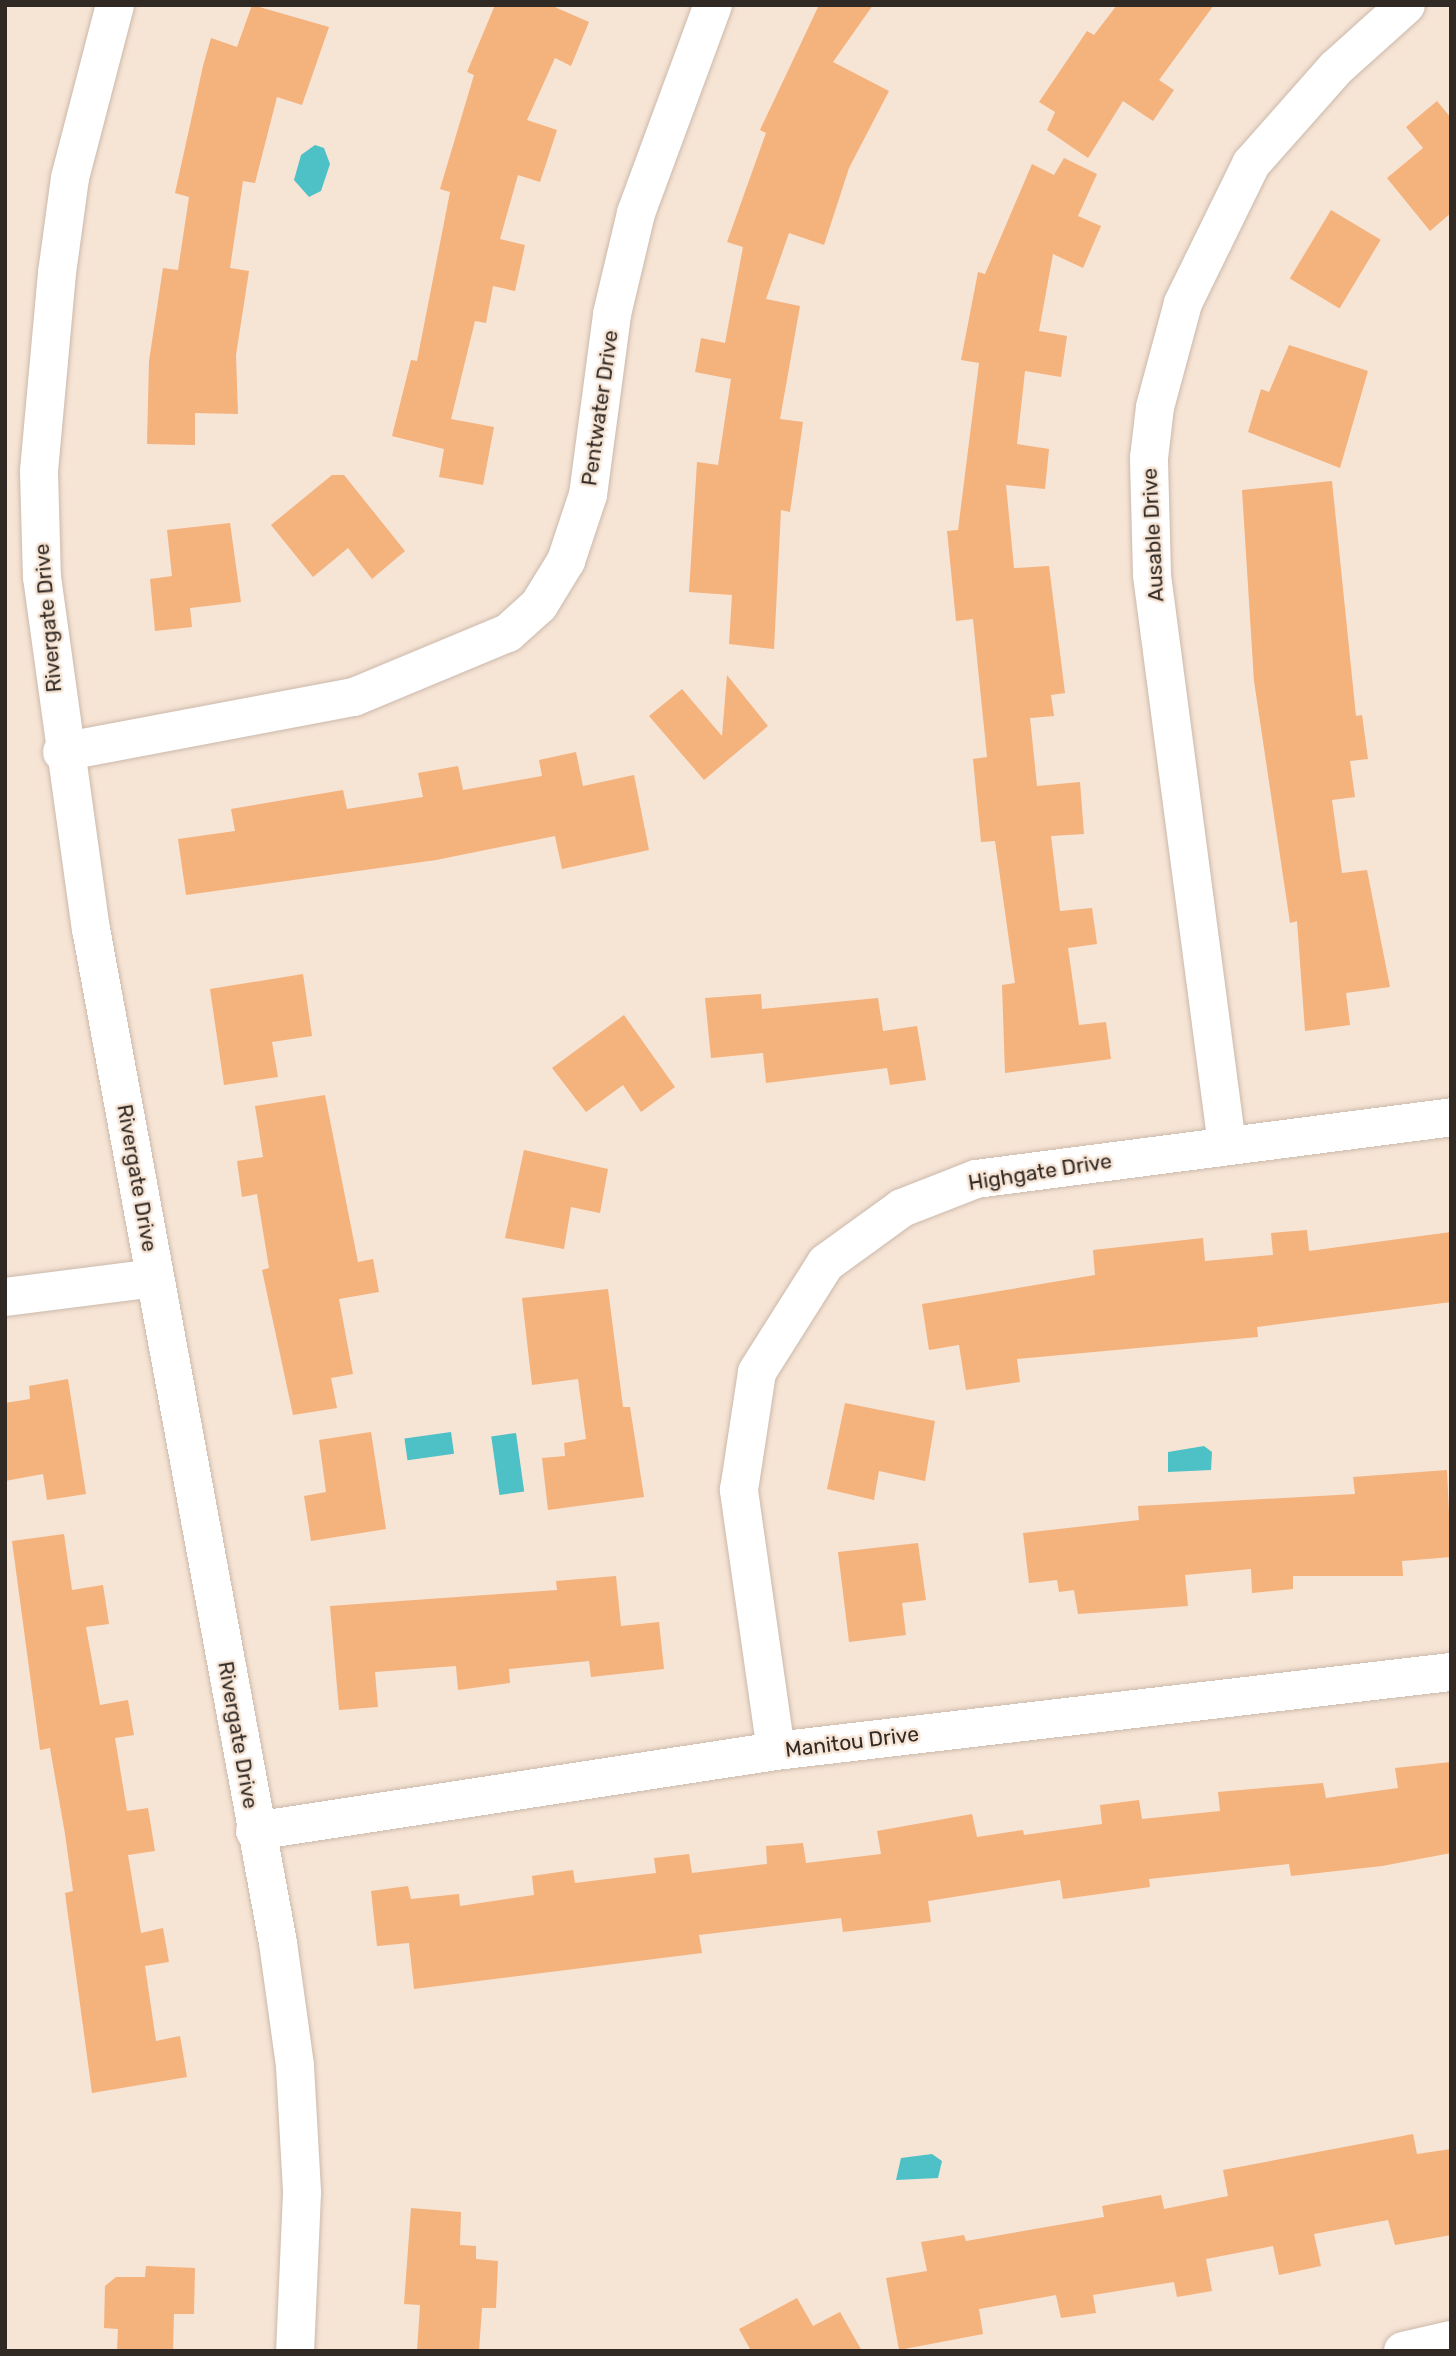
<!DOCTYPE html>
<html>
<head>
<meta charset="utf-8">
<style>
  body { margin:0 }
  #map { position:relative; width:1456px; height:2356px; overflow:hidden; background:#f6e4d5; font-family:Rubik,sans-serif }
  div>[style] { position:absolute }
  .water>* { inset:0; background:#4dc1c6; transform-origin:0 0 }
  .building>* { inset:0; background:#f4b27d; transform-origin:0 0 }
  .roads { filter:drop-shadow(0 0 2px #cbb9ab) drop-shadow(0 0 2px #cbb9ab) }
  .minor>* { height:38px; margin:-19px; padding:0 19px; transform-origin:19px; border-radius:19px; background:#fff }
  span { translate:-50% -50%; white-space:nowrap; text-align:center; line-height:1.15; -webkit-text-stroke:5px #f6e4d5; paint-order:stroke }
  .street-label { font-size:21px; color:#302924 }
  .frame { position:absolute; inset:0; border:7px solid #302924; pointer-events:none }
</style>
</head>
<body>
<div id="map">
  <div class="water">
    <div style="clip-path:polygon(315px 145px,324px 148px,330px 164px,321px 191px,309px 197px,294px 180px,301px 155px)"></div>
    <div style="left:451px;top:1432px;width:22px;height:47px;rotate:82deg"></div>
    <div style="left:516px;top:1433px;width:59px;height:25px;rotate:82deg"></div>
    <div style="clip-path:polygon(1204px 1446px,1212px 1452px,1211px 1470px,1168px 1472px,1168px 1452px)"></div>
    <div style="clip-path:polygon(932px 2154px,942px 2161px,938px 2178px,896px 2180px,901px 2158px)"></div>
  </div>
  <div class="building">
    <div style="clip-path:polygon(252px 5px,329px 27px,302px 105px,277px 97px,255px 183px,243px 181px,230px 268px,249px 271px,236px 355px,238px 414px,195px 413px,195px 445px,147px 444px,149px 361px,163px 268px,178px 270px,189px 197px,175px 193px,203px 66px,211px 38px,237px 47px)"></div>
    <div style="clip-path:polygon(495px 5px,550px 5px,589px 22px,571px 66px,555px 58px,527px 120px,557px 130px,540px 182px,518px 175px,500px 239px,525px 245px,515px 291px,493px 286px,486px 323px,475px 321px,451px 419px,494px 427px,483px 485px,439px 477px,444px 449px,392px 436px,411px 360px,417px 361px,450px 192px,440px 189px,474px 75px,467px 72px)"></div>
    <div style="clip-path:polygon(819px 5px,873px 5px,833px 62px,889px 91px,849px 168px,824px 245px,789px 233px,766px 299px,800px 306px,780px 419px,803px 422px,790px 512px,781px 510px,774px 649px,729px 644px,732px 595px,689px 592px,697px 462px,718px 465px,731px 379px,695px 372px,701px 338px,725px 343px,743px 247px,727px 242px,766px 133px,760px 130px)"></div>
    <div style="clip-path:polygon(1117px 5px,1214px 5px,1159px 80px,1174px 90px,1153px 121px,1123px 101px,1088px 158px,1047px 130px,1055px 112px,1039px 102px,1087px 31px,1094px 35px)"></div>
    <div style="clip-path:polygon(1437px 101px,1451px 118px,1451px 213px,1430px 231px,1387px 178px,1423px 148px,1406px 127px)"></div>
    <div style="clip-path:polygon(1064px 158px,1097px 174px,1078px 216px,1101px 226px,1083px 268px,1053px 254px,1039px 331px,1067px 336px,1061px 377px,1025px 371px,1017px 444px,1049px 449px,1045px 489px,1006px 485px,1014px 568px,1049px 566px,1065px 693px,1051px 695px,1054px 716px,1030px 718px,1037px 786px,1080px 782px,1084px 834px,1051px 836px,1060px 911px,1092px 908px,1097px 944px,1068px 948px,1079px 1025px,1106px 1022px,1111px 1059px,1005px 1073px,1002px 985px,1015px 983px,995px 841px,981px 842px,973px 759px,987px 757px,973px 619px,956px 621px,947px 531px,958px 530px,979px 363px,961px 360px,978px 272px,985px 274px,1032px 164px,1054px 175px)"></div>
    <div style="left:1331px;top:210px;width:58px;height:80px;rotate:31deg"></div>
    <div style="clip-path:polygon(1289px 345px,1368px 371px,1340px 468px,1248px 432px,1261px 389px,1269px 392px)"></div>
    <div style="clip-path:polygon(332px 475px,344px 475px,405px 551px,372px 579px,348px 548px,313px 577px,271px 525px)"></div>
    <div style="clip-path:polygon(1332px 481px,1356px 716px,1362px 715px,1368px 759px,1350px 761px,1355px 797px,1332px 800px,1342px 873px,1367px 870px,1390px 987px,1346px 993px,1350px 1025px,1305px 1031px,1297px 921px,1290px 923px,1254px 681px,1242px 490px)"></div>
    <div style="clip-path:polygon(230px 523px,241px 602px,190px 608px,192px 627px,155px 631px,150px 579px,172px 576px,167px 530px)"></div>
    <div style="clip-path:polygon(727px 675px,768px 726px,704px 780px,649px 716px,682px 689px,722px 736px)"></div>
    <div style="clip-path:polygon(576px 752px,583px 786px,634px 775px,649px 850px,562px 869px,555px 836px,436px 860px,186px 895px,178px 839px,235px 831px,231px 809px,343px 790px,347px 809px,423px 797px,418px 773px,458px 766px,463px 790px,542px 776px,539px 760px)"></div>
    <div style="clip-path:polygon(303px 974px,312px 1036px,272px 1042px,278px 1077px,224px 1085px,210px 989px)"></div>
    <div style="clip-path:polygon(761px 994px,762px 1009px,878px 998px,883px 1031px,917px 1026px,926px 1080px,890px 1085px,887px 1068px,766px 1083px,763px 1053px,711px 1058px,705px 998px)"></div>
    <div style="clip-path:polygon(624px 1015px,675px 1087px,641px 1112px,623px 1085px,586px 1112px,552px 1068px)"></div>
    <div style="clip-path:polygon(325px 1095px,358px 1262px,373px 1259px,379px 1292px,339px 1299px,353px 1374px,331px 1378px,337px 1408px,293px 1415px,262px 1270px,269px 1268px,257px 1194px,242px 1197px,237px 1161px,263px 1157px,255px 1106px)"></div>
    <div style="clip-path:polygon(524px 1150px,608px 1169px,600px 1213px,571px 1207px,564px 1249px,505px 1238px)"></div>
    <div style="clip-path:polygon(1307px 1230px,1309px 1251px,1451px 1232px,1451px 1302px,1257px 1327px,1258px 1337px,1017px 1359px,1020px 1382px,966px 1390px,959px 1345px,929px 1350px,922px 1304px,1095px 1275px,1093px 1250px,1203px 1238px,1205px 1261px,1273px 1255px,1271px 1233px)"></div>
    <div style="clip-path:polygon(608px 1289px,623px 1407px,630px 1407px,644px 1497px,548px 1510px,542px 1458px,565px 1456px,564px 1443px,586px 1439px,578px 1379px,532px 1385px,522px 1298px)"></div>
    <div style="clip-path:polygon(68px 1379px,86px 1494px,47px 1500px,43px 1474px,5px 1481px,5px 1403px,30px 1399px,29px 1386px)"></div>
    <div style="clip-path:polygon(845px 1403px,935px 1421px,925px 1481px,879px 1471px,874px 1500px,827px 1489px)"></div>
    <div style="clip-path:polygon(371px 1432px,386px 1529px,311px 1541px,304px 1496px,326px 1492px,319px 1440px)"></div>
    <div style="clip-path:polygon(1447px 1470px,1451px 1557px,1402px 1561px,1403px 1576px,1293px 1576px,1293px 1589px,1252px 1593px,1251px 1569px,1185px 1575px,1188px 1606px,1078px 1614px,1074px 1590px,1059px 1592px,1057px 1580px,1029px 1583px,1023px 1533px,1139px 1520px,1138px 1506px,1355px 1494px,1353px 1477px)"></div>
    <div style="clip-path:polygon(64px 1534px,72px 1590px,103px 1585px,109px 1624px,86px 1627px,100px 1705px,128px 1700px,134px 1735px,115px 1738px,127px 1811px,148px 1808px,155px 1851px,128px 1855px,141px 1933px,163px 1928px,169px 1962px,145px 1966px,156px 2041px,180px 2036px,187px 2077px,92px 2093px,65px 1893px,73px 1891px,65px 1834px,50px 1748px,40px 1750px,12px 1541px)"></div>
    <div style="clip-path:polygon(918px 1543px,926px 1600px,902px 1603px,906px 1635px,849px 1642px,838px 1552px)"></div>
    <div style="clip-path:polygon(616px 1576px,621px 1626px,659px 1622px,664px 1669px,591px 1677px,589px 1661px,509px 1669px,510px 1683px,458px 1690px,456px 1666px,375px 1672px,378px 1707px,339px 1710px,330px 1606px,557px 1590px,556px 1581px)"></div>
    <div style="clip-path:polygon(1451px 1762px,1451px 1853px,1382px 1866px,1291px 1876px,1289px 1864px,1149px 1879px,1150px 1887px,1063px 1899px,1060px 1880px,928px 1901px,931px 1922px,843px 1932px,841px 1918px,699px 1935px,702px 1953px,414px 1989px,409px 1943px,377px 1946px,371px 1891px,408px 1886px,411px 1899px,459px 1894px,460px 1906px,534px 1895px,532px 1876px,573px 1870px,575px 1883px,656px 1873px,654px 1858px,689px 1854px,692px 1873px,767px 1864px,766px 1846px,803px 1843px,806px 1863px,881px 1854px,877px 1831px,972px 1814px,977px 1837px,1023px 1830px,1024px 1835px,1102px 1824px,1100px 1805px,1139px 1800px,1142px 1819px,1220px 1811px,1218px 1792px,1323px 1783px,1326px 1798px,1398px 1788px,1395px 1768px)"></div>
    <div style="clip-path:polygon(1413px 2134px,1417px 2154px,1451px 2149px,1451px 2235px,1395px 2245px,1388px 2220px,1314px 2234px,1321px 2266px,1279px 2275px,1273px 2246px,1206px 2259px,1212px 2291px,1177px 2297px,1174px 2282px,1093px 2295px,1096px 2313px,1061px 2318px,1056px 2295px,979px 2309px,983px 2334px,899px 2350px,886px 2278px,927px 2271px,921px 2242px,964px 2235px,966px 2241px,1104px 2217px,1102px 2206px,1161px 2195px,1164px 2209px,1228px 2196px,1223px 2170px)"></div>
    <div style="clip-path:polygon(411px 2208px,461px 2212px,460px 2245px,476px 2246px,476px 2259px,498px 2261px,496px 2308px,482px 2308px,479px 2351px,417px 2351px,420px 2305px,404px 2304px)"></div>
    <div style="clip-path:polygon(146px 2266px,195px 2268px,194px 2314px,174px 2314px,173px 2351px,117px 2351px,118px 2329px,104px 2328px,105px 2286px,116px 2277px,145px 2277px)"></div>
    <div style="clip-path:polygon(797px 2298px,813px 2326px,840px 2312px,862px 2351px,751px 2351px,739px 2329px)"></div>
  </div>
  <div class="roads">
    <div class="minor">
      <div style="left:115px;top:5px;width:179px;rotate:104.6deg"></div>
      <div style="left:70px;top:178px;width:96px;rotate:97.8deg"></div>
      <div style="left:57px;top:273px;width:200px;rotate:95.2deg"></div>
      <div style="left:39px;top:472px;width:105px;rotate:88.4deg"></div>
      <div style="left:42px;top:577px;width:355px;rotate:82.1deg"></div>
      <div style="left:91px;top:929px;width:1031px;rotate:79.55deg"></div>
      <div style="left:278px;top:1943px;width:124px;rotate:82.1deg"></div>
      <div style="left:295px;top:2066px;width:127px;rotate:86.8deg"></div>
      <div style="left:302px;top:2193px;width:158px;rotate:92.5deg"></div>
      <div style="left:62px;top:752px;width:297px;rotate:-10.7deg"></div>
      <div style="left:354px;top:697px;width:167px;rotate:-22.6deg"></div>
      <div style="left:508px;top:633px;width:42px;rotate:-42.1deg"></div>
      <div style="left:539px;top:605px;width:52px;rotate:-58.5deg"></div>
      <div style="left:566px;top:561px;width:70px;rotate:-71.6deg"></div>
      <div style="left:588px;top:495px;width:183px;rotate:-82.4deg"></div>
      <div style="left:612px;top:314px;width:104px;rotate:-76.6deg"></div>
      <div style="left:636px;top:213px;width:222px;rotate:-69.7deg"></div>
      <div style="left:1227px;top:1145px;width:575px;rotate:-97.5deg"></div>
      <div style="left:1152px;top:575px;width:117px;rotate:-91.5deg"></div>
      <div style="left:1149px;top:458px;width:51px;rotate:-83.3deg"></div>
      <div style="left:1155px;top:407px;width:108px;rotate:-74.9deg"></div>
      <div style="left:1183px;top:303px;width:155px;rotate:-63.9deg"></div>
      <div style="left:1251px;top:164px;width:128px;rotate:-48.5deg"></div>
      <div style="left:1336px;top:68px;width:94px;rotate:-42deg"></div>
      <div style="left:5px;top:1297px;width:151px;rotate:-7.2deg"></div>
      <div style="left:776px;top:1751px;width:264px;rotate:-98.1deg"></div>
      <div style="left:739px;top:1490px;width:119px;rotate:-81.3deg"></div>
      <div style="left:757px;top:1372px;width:129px;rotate:-57.7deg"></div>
      <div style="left:826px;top:1263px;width:94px;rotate:-35.9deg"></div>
      <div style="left:902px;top:1208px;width:79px;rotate:-21.4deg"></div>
      <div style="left:976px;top:1179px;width:479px;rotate:-7.4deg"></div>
      <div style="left:255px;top:1831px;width:527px;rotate:-8.73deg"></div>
      <div style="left:776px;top:1751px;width:680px;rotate:-6.68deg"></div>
      <div style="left:1403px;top:2351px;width:49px;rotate:-12.9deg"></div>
    </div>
  </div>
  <div class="street-label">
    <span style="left:600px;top:408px;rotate:-82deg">Pentwater Drive</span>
    <span style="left:1153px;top:535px;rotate:-93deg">Ausable Drive</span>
    <span style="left:48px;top:618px;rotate:-95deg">Rivergate Drive</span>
    <span style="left:1040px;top:1172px;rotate:-9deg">Highgate Drive</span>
    <span style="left:137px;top:1178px;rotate:80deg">Rivergate Drive</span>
    <span style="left:238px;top:1735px;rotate:80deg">Rivergate Drive</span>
    <span style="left:852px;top:1742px;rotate:-7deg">Manitou Drive</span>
  </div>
  <div class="frame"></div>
</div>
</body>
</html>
